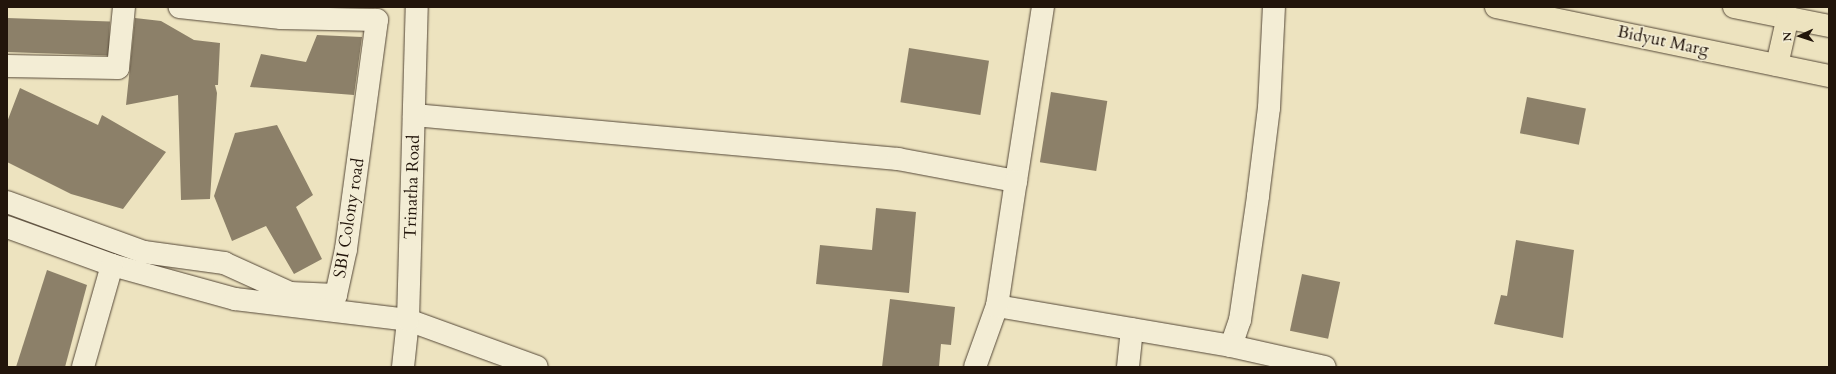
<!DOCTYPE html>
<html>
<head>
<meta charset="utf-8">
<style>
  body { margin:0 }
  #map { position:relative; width:1836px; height:374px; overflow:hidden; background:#ede3bf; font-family:Cardo,serif }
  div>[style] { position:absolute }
  .building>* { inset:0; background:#8c8069; transform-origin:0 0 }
  .roads { filter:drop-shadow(0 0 1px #554838) drop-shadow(0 0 1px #554838) }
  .minor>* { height:22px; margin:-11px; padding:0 11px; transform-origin:11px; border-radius:11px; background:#f3edd5 }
  .major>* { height:22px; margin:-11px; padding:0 11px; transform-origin:11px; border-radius:11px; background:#ede3bf }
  span { translate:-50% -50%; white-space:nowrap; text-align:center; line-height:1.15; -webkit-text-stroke:3px #f3edd5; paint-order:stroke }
  .street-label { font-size:17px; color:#22150b }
  .frame { position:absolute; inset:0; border:8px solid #22150b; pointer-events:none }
  .north { position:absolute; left:1780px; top:16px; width:40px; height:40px; -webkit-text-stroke:3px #f3edd5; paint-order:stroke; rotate:267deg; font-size:11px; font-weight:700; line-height:16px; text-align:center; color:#22150b }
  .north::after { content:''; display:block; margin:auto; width:14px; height:18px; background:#22150b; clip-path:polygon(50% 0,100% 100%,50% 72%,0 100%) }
</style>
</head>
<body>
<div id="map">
  <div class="building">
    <div style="left:7px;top:18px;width:103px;height:34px;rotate:2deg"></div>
    <div style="clip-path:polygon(135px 18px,161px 21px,194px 40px,220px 43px,218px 85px,215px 85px,217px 93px,210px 199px,181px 200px,178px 95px,126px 105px)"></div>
    <div style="clip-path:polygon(317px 35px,362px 37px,354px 95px,250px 87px,261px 54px,306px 62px)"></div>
    <div style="left:909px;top:48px;width:81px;height:55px;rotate:9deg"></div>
    <div style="clip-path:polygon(20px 88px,98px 125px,102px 115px,166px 152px,123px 209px,71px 194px,7px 162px,7px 122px)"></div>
    <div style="left:1051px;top:92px;width:57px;height:71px;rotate:9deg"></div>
    <div style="left:1527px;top:97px;width:60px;height:37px;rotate:11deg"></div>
    <div style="clip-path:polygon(277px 125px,313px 195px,296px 207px,322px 259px,294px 274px,266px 226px,232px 241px,214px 196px,235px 133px)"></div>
    <div style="clip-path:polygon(876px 208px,916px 212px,909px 293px,816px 284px,820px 245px,872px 250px)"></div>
    <div style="clip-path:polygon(1516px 240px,1574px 250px,1563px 338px,1494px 324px,1501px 295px,1507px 296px)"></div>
    <div style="clip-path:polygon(47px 270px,87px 285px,65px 367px,16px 367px)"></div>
    <div style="left:1302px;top:274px;width:39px;height:58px;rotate:12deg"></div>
    <div style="clip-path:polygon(890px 299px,955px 307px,951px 345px,941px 344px,939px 367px,882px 367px)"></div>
  </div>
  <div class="roads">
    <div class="minor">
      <div style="left:7px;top:66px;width:111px;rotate:1deg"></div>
      <div style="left:118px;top:68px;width:61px;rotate:-84.4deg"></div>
      <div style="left:414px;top:115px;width:486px;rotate:5.2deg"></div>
      <div style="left:898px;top:159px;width:120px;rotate:10.6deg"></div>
      <div style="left:1016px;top:181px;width:176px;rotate:-81.2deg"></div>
      <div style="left:7px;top:202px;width:146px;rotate:20.1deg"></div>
      <div style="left:144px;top:252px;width:81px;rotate:7.8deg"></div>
      <div style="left:224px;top:263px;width:72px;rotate:24.4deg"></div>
      <div style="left:290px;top:293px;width:46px;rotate:2.5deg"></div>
      <div style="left:336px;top:295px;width:47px;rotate:-77.7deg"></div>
      <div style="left:346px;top:249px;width:231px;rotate:-82.3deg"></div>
      <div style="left:377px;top:20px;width:96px;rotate:-178.8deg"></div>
      <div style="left:281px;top:18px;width:102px;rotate:-173.8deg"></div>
      <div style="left:7px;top:227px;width:112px;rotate:19.9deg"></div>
      <div style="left:112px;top:265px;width:128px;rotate:15.5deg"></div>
      <div style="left:235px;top:299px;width:174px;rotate:6.9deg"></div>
      <div style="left:408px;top:320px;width:137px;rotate:20deg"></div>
      <div style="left:997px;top:306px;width:237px;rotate:9.7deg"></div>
      <div style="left:1231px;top:346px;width:28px;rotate:-71deg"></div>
      <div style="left:1240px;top:320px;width:125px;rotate:-81.7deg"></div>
      <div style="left:1258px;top:196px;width:89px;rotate:-82.9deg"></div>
      <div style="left:1269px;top:108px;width:101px;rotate:-87.2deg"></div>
      <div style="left:1231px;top:346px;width:96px;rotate:12.6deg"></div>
      <div style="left:83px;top:367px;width:106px;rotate:-74.1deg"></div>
      <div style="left:403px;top:367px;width:47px;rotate:-83.9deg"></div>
      <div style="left:408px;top:320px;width:313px;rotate:-88.4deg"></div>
      <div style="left:975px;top:367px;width:65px;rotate:-70.2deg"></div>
      <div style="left:997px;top:306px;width:126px;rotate:-81.4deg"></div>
      <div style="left:1128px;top:367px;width:38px;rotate:-84deg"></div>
    </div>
    <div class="major">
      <div style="left:1496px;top:7px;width:340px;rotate:11.7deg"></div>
      <div style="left:1734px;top:7px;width:97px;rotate:11.3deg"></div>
      <div style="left:1777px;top:65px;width:50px;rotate:-77.3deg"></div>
    </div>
  </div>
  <div class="street-label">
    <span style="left:1663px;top:41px;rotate:12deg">Bidyut Marg</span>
    <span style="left:412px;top:187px;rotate:-88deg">Trinatha Road</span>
    <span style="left:349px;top:218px;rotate:-81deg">SBI Colony road</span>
  </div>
  <div class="frame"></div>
  <div class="north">N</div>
</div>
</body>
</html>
